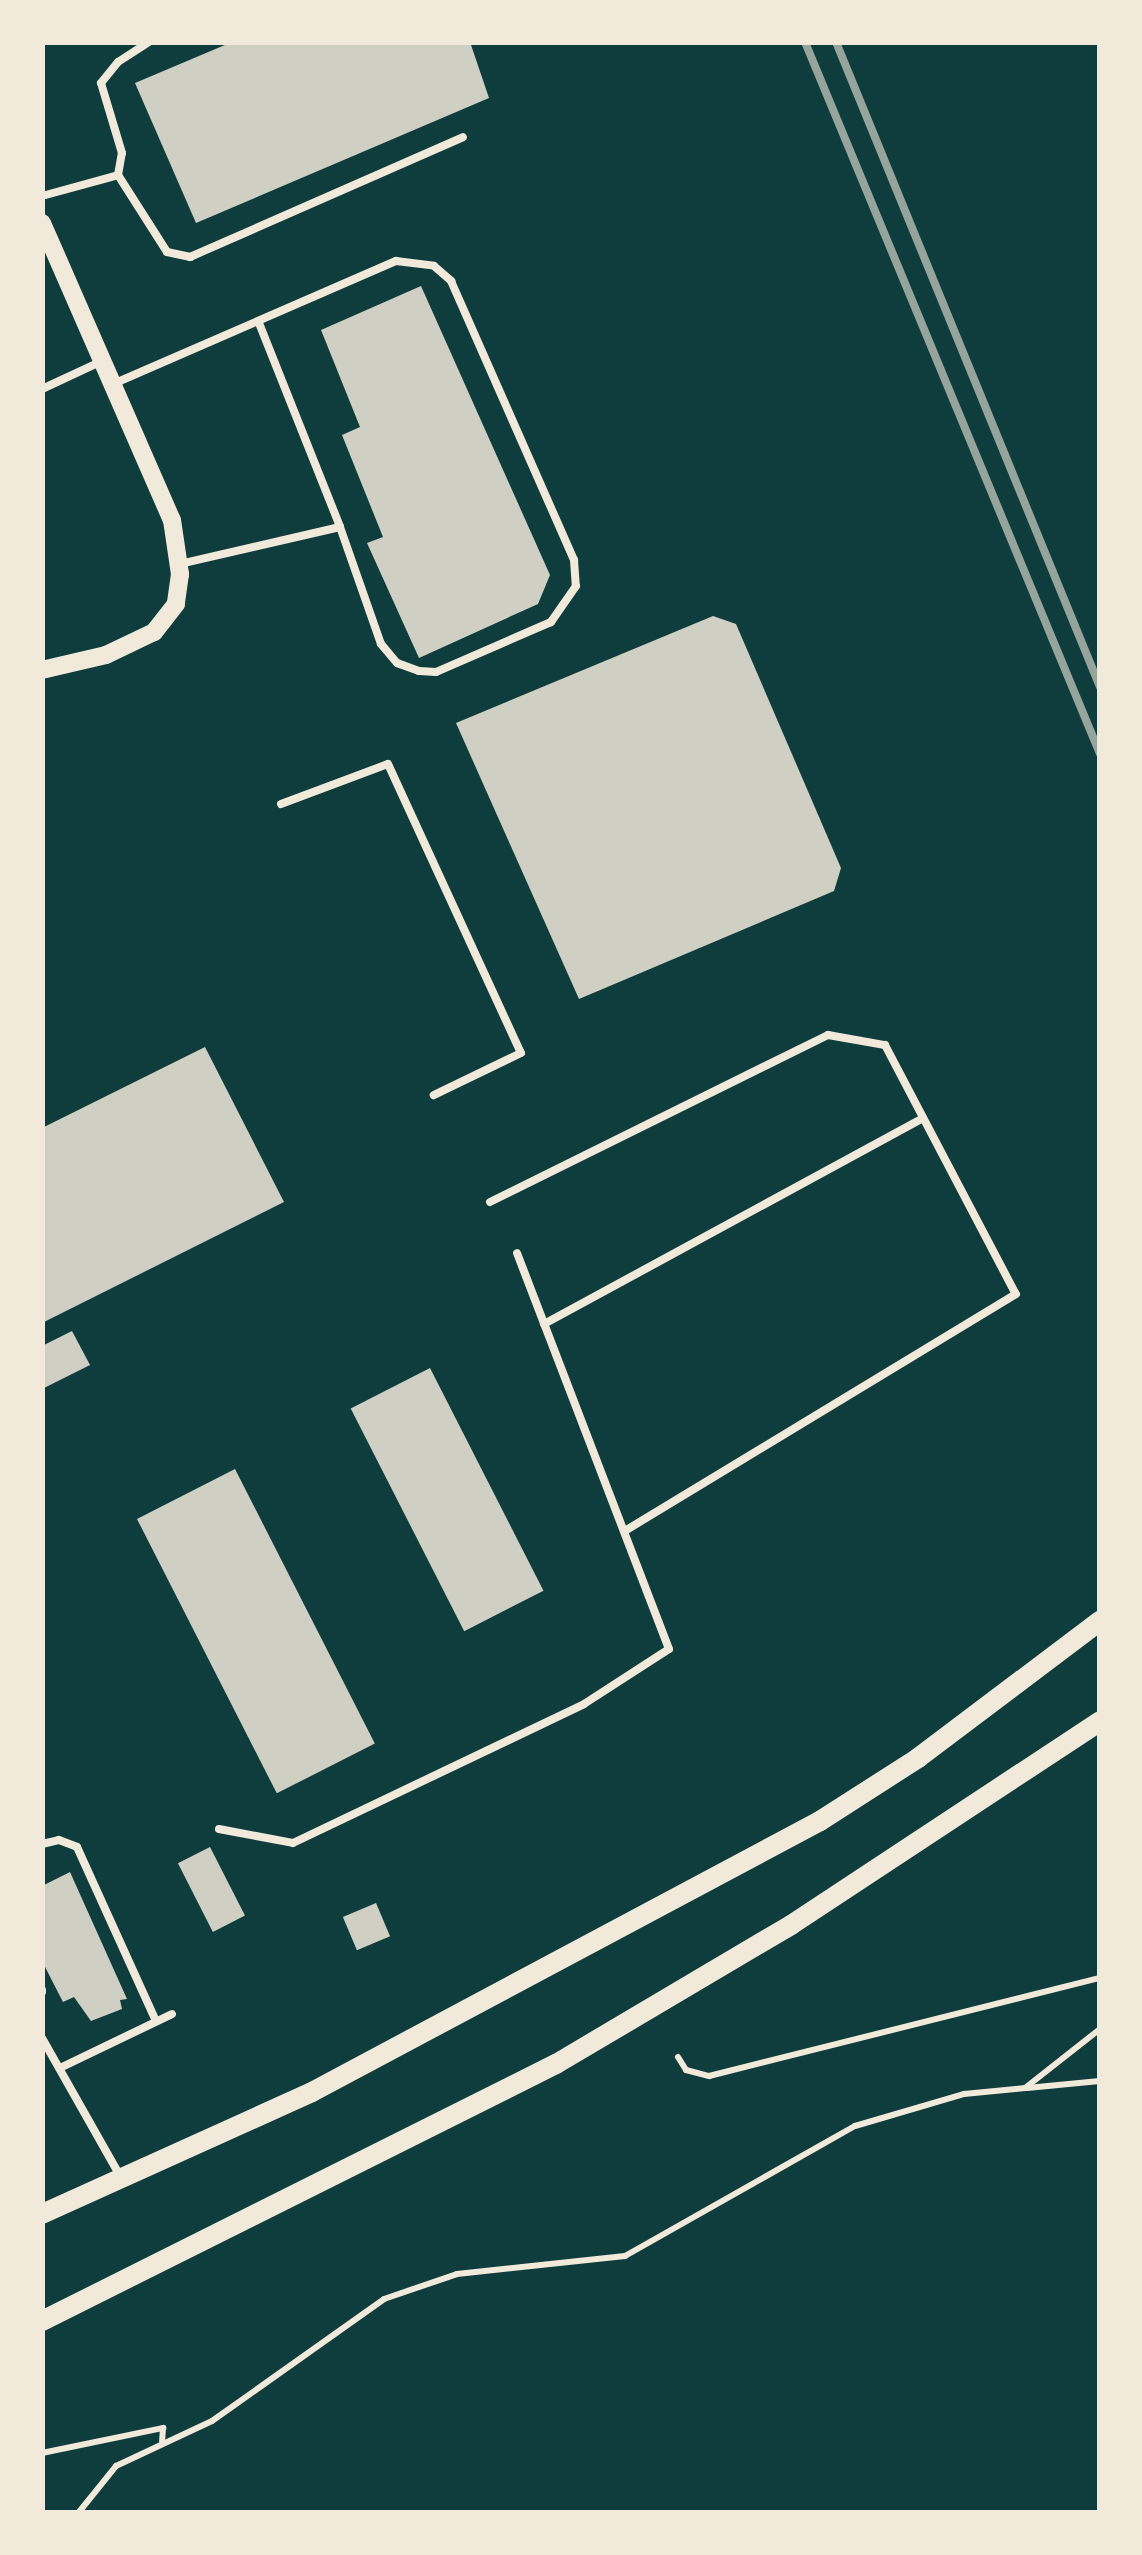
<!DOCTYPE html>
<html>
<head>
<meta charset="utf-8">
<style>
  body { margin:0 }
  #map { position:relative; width:1142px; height:2555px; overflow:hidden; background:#0f3d3e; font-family:"Exo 2",sans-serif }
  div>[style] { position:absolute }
  .building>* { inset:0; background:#cfcfc3; transform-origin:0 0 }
  .path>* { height:6px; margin:-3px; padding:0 3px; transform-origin:3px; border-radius:3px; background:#f1e9da }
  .service>* { height:8px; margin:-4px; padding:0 4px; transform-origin:4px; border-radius:4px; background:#f1e9da }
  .tertiary>* { height:18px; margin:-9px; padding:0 9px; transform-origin:9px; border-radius:9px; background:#f1e9da }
  .secondary>* { height:20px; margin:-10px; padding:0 10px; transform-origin:10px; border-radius:10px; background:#f1e9da }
  .rail>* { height:8px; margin:-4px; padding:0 4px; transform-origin:4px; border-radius:4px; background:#97a49c }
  span { translate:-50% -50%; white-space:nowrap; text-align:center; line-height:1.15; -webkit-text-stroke:9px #f1e9da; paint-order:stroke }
  .frame { position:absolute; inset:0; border:45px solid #f1e9da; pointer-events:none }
</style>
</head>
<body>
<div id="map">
  <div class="building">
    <div style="clip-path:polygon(232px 42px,470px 42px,489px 98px,196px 223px,135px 83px)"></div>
    <div style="clip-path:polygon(421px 286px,550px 575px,538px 604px,419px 658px,367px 543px,383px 537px,342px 435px,360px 427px,321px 330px)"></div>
    <div style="clip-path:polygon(713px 616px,736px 624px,841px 868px,834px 891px,579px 999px,456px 723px)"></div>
    <div style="clip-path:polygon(205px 1047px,284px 1202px,42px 1323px,42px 1128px)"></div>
    <div style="clip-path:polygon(72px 1331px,90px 1365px,42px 1389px,42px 1346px)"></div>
    <div style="left:430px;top:1368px;width:250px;height:89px;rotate:63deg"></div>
    <div style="left:235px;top:1469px;width:308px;height:110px;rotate:63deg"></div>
    <div style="left:210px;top:1847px;width:77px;height:36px;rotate:63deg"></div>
    <div style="clip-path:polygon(70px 1872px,127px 1999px,120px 2000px,122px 2009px,91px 2021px,74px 1997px,63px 2002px,42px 1961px,42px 1886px)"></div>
    <div style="left:376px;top:1903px;width:36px;height:36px;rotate:67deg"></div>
  </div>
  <div class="path">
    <div style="left:678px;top:2057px;width:15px;rotate:58deg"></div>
    <div style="left:686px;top:2070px;width:24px;rotate:15deg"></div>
    <div style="left:709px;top:2076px;width:403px;rotate:-14.1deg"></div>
    <div style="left:1027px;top:2088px;width:73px;rotate:-5.5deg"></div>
    <div style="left:42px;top:2453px;width:124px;rotate:-11.7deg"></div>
    <div style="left:163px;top:2428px;width:13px;rotate:94deg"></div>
    <div style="left:79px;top:2512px;width:59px;rotate:-51.2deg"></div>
    <div style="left:116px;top:2466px;width:106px;rotate:-25.1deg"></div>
    <div style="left:212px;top:2421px;width:211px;rotate:-35.3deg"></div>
    <div style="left:384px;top:2299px;width:77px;rotate:-18.9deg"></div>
    <div style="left:457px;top:2274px;width:169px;rotate:-6.1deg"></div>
    <div style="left:625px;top:2256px;width:264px;rotate:-29.5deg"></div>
    <div style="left:855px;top:2126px;width:114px;rotate:-16.4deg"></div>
    <div style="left:964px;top:2094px;width:61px;rotate:-5.6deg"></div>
    <div style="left:1025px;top:2088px;width:95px;rotate:-38.2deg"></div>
  </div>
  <div class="service">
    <div style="left:118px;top:175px;width:22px;rotate:-80deg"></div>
    <div style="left:122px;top:153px;width:73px;rotate:-106.7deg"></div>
    <div style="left:101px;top:83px;width:27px;rotate:-51deg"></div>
    <div style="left:118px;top:62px;width:37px;rotate:-33deg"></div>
    <div style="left:42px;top:196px;width:79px;rotate:-15.4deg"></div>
    <div style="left:118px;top:175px;width:91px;rotate:57.5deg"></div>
    <div style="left:167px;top:252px;width:24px;rotate:12deg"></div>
    <div style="left:190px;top:257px;width:298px;rotate:-23.7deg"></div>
    <div style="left:259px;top:323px;width:219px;rotate:68.3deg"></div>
    <div style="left:113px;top:384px;width:309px;rotate:-23.5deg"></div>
    <div style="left:396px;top:261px;width:38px;rotate:7deg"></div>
    <div style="left:434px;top:266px;width:23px;rotate:41deg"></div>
    <div style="left:451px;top:281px;width:305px;rotate:66.2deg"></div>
    <div style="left:574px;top:560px;width:26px;rotate:86deg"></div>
    <div style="left:576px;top:586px;width:44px;rotate:124.8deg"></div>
    <div style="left:551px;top:622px;width:125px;rotate:156.5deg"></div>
    <div style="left:436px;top:672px;width:17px;rotate:-177deg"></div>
    <div style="left:419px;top:671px;width:23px;rotate:-160deg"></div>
    <div style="left:397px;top:663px;width:25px;rotate:-130deg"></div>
    <div style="left:381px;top:644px;width:124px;rotate:-109.3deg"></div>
    <div style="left:340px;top:527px;width:164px;rotate:167deg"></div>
    <div style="left:42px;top:389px;width:66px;rotate:-25deg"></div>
    <div style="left:281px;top:804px;width:114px;rotate:-20.5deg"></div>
    <div style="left:388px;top:764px;width:318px;rotate:65.3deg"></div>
    <div style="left:521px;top:1053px;width:97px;rotate:154.2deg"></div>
    <div style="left:490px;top:1202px;width:377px;rotate:-26.3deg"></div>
    <div style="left:828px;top:1035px;width:58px;rotate:10deg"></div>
    <div style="left:885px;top:1045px;width:281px;rotate:62.3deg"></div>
    <div style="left:1016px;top:1294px;width:458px;rotate:148.8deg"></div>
    <div style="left:544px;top:1324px;width:431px;rotate:-28.5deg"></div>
    <div style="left:219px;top:1829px;width:75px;rotate:10.7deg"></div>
    <div style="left:293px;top:1843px;width:322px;rotate:-25.5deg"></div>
    <div style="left:584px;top:1704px;width:101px;rotate:-32.9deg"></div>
    <div style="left:669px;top:1649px;width:424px;rotate:-111deg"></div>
    <div style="left:42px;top:1844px;width:17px;rotate:-13deg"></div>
    <div style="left:59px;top:1840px;width:19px;rotate:21deg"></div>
    <div style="left:77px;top:1847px;width:191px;rotate:65.6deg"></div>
    <div style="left:42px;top:1990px;width:2px;rotate:90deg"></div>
    <div style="left:42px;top:2038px;width:156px;rotate:60.5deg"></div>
    <div style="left:62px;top:2067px;width:122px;rotate:-25.7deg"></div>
  </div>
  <div class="tertiary">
    <div style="left:42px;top:223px;width:324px;rotate:66.4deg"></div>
    <div style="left:172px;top:520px;width:55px;rotate:81.6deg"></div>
    <div style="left:180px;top:574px;width:30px;rotate:98deg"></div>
    <div style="left:176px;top:604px;width:36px;rotate:128deg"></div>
    <div style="left:154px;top:632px;width:53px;rotate:154.4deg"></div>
    <div style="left:106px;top:655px;width:66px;rotate:166.8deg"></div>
  </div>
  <div class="secondary">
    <div style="left:42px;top:2214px;width:296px;rotate:-24.3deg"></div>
    <div style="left:312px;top:2092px;width:576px;rotate:-28.08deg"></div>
    <div style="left:820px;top:1821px;width:117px;rotate:-32.7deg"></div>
    <div style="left:918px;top:1758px;width:228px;rotate:-37deg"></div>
    <div style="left:42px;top:2321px;width:575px;rotate:-26.57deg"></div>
    <div style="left:556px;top:2064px;width:273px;rotate:-30.6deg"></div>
    <div style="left:791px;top:1925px;width:370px;rotate:-33.4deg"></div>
  </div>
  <div class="rail">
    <div style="left:805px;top:42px;width:771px;rotate:67.49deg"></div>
    <div style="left:836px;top:42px;width:697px;rotate:67.74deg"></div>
  </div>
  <div class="frame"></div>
</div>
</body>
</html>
